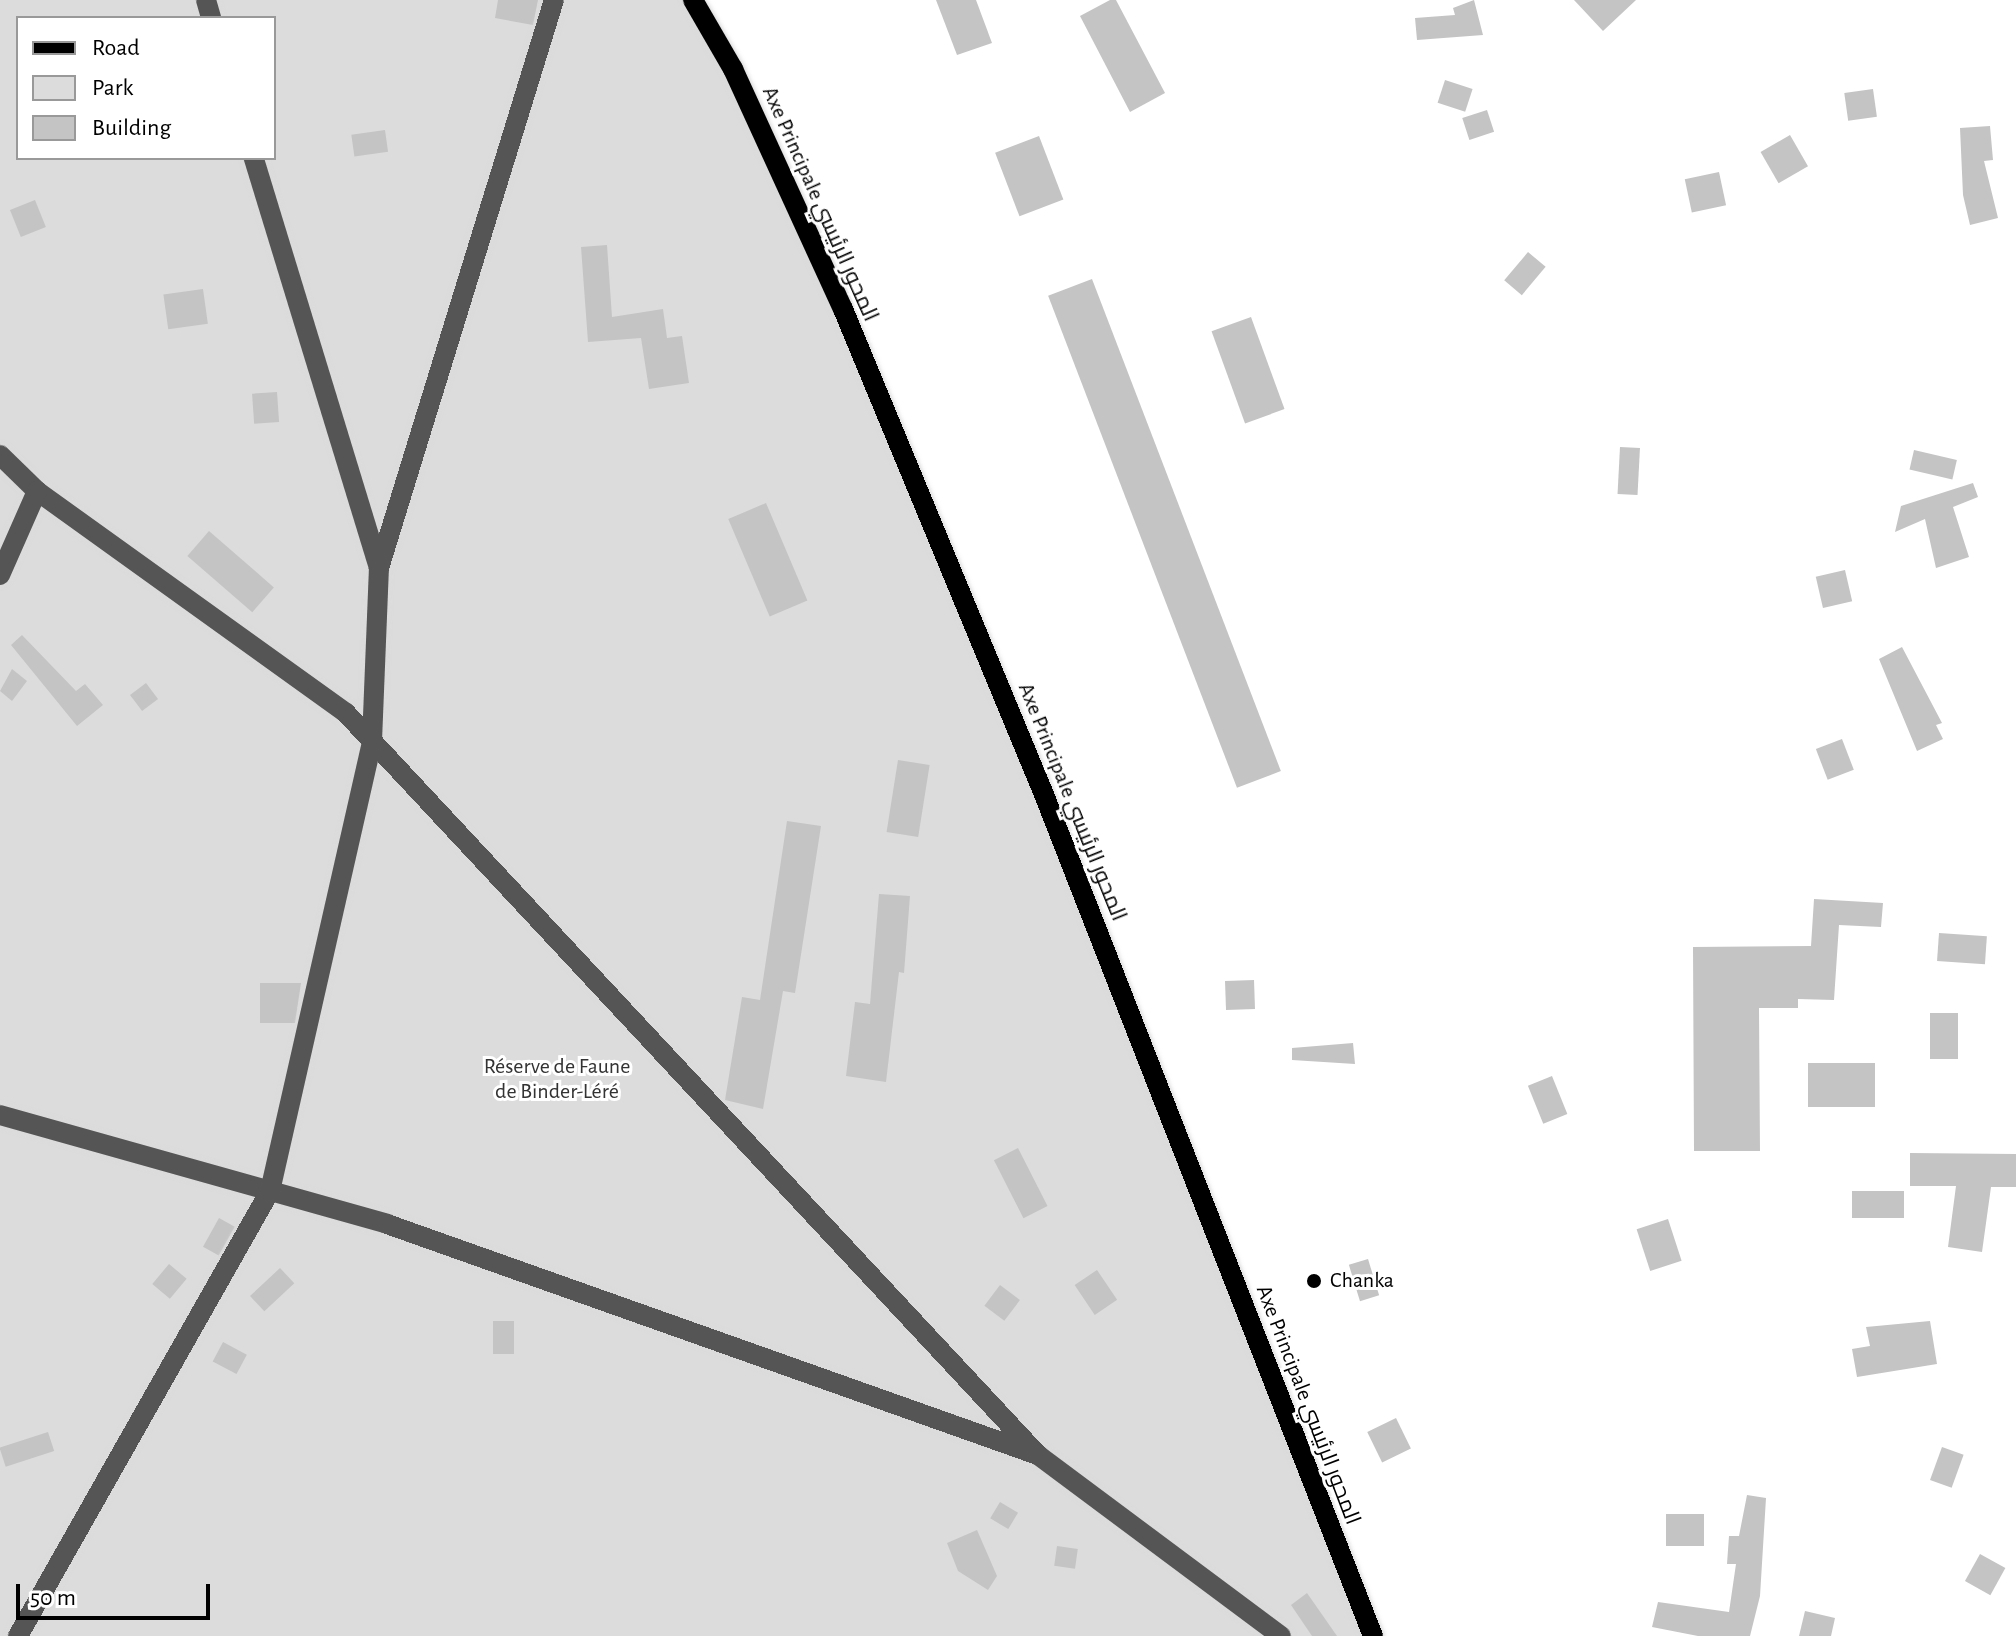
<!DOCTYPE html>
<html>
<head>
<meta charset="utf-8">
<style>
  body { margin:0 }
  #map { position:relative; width:2016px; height:1636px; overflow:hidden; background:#fff; font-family:"Alegreya Sans",Cairo,sans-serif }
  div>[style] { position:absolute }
  .green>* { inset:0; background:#dcdcdc }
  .building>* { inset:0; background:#c4c4c4; transform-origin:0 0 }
  .roads { filter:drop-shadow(0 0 2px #dbdbdb) drop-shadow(0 0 2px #dbdbdb) }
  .minor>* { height:20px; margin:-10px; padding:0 10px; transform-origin:10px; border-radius:10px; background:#555 }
  .major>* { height:20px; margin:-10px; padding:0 10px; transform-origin:10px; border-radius:10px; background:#000 }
  .dots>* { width:22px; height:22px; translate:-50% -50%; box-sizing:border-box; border:4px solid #fff; border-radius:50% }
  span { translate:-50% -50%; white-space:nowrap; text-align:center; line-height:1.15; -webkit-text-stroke:6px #fff; paint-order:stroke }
  .street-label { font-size:22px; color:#000 }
  .park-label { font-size:22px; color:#333 }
  .poi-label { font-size:22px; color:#000 }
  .left { translate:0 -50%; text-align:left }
  .legend { position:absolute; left:16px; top:16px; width:260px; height:144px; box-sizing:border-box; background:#fff; border:2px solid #999; margin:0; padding:10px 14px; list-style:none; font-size:24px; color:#000 }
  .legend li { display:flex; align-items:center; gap:16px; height:40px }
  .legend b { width:40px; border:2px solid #999 }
  .scale { position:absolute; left:16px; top:1584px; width:194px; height:36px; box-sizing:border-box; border:4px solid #000; border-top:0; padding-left:10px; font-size:24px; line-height:28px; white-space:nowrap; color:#000; -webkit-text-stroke:6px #fff; paint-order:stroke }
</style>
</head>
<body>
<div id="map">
  <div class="green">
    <div style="clip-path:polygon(evenodd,0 0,693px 0,843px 309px,1373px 1636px,0 1636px,0 0,18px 18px,274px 18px,274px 158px,18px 158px,18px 18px)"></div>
  </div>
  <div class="building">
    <div style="clip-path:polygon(498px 0,538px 0,533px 25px,495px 18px)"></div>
    <div style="clip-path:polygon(936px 0,976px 0,992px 43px,957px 55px)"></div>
    <div style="clip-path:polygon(1110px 0,1116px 0,1165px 93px,1130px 112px,1080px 16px)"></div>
    <div style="clip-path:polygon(1474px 0,1483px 35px,1417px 40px,1415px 18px,1455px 15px,1453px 8px)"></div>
    <div style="clip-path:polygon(1574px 0,1636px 0,1603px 31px)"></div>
    <div style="left:1445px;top:80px;width:29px;height:24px;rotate:18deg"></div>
    <div style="left:1873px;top:89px;width:28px;height:29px;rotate:82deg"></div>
    <div style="left:1487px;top:110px;width:23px;height:26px;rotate:72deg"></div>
    <div style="clip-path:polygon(1990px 126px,1993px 160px,1984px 161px,1998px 218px,1970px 225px,1963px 195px,1960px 128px)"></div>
    <div style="left:385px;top:130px;width:22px;height:34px;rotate:82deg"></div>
    <div style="left:1790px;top:135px;width:36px;height:34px;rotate:60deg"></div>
    <div style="left:1039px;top:136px;width:68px;height:47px;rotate:69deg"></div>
    <div style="left:1719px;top:172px;width:34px;height:35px;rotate:78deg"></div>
    <div style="left:35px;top:200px;width:29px;height:27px;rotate:68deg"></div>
    <div style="clip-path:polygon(607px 245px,612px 317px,663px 309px,667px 338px,682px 336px,689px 383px,649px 389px,641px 338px,588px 342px,581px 247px)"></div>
    <div style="left:1528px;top:252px;width:23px;height:37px;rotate:40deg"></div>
    <div style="left:1092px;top:279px;width:527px;height:47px;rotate:69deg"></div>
    <div style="left:203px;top:289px;width:35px;height:40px;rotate:82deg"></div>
    <div style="left:1251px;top:317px;width:98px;height:42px;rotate:70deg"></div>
    <div style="left:277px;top:392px;width:30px;height:25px;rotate:86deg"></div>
    <div style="left:1620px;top:447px;width:20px;height:47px;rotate:3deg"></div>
    <div style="left:1914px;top:450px;width:44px;height:20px;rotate:13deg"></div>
    <div style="clip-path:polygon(1973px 483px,1978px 497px,1953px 507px,1969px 557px,1936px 568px,1925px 519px,1895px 532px,1901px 506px)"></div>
    <div style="left:766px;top:503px;width:106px;height:41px;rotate:67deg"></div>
    <div style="left:209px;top:531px;width:86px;height:33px;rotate:41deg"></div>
    <div style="left:1845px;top:570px;width:32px;height:30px;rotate:77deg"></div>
    <div style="clip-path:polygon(22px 635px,76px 691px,85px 684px,103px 705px,77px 726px,11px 645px)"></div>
    <div style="clip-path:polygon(1902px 647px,1942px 723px,1936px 725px,1943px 739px,1917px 751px,1879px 659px)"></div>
    <div style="clip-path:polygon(12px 669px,27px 681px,12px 701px,0 691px)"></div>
    <div style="left:146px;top:683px;width:20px;height:20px;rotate:53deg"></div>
    <div style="left:1842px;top:739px;width:33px;height:28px;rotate:69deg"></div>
    <div style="left:898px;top:760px;width:32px;height:73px;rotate:9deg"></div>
    <div style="clip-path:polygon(787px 821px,821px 826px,795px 993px,783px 991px,763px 1109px,725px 1100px,742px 997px,760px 1000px)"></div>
    <div style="clip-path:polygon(879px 894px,910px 896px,904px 973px,899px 972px,886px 1082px,846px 1076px,855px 1002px,870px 1004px)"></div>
    <div style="clip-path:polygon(1814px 899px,1883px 903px,1881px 927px,1839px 925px,1834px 1000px,1798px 999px,1798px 1008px,1759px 1008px,1760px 1151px,1694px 1151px,1693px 947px,1811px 946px)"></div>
    <div style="left:1939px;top:933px;width:48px;height:28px;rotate:4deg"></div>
    <div style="left:1254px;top:980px;width:29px;height:29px;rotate:88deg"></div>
    <div style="clip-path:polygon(260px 983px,301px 983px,295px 1023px,260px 1023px)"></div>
    <div style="left:1930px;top:1013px;width:28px;height:46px"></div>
    <div style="clip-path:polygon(1353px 1043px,1355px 1064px,1292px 1060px,1292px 1048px)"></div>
    <div style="left:1808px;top:1063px;width:67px;height:44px"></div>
    <div style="left:1552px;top:1076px;width:41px;height:26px;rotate:68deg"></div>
    <div style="left:1018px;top:1148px;width:65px;height:27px;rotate:63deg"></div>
    <div style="clip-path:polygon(1910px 1153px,2016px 1154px,2016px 1187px,1991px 1187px,1982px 1252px,1948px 1247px,1956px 1186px,1910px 1186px)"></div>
    <div style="left:1852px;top:1191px;width:52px;height:27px"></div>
    <div style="left:219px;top:1218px;width:18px;height:33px;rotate:29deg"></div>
    <div style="left:1668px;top:1219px;width:44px;height:33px;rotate:72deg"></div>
    <div style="left:1368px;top:1259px;width:38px;height:20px;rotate:73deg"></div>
    <div style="left:169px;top:1264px;width:23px;height:26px;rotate:40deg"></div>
    <div style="left:280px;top:1268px;width:21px;height:41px;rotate:47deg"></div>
    <div style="left:1097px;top:1270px;width:36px;height:27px;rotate:56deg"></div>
    <div style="left:1000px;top:1285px;width:25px;height:26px;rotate:37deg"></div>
    <div style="left:493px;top:1321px;width:21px;height:33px"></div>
    <div style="clip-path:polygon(1930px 1321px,1937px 1364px,1857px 1377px,1852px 1349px,1870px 1346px,1866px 1327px)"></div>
    <div style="left:223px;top:1342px;width:27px;height:22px;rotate:28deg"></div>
    <div style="left:1396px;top:1418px;width:34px;height:32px;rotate:64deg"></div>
    <div style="left:48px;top:1432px;width:20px;height:51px;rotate:72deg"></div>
    <div style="left:1942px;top:1447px;width:23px;height:35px;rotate:20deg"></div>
    <div style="clip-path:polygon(1747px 1495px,1766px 1498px,1760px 1596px,1750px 1636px,1698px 1636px,1652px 1627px,1658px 1602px,1729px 1612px,1736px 1564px,1727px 1564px,1729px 1536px,1739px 1536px)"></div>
    <div style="left:1000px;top:1502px;width:21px;height:19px;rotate:31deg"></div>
    <div style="left:1666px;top:1514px;width:38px;height:32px"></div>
    <div style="clip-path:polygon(977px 1530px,997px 1576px,988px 1590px,958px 1571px,947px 1543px)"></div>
    <div style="left:1057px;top:1546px;width:21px;height:20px;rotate:8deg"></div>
    <div style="left:1980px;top:1554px;width:29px;height:31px;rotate:29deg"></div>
    <div style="clip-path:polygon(1307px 1593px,1337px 1636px,1312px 1636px,1291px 1605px)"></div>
    <div style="clip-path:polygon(1805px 1611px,1835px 1618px,1831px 1636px,1799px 1636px)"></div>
  </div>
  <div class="roads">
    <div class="minor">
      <div style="left:206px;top:0;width:19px;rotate:74deg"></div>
      <div style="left:0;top:455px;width:52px;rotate:44.2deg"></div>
      <div style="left:37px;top:491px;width:380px;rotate:35.7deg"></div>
      <div style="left:346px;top:713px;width:1015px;rotate:47deg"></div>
      <div style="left:379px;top:568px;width:594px;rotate:-72.88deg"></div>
      <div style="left:0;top:575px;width:92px;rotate:-66.2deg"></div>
      <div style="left:0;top:1115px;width:402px;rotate:15.7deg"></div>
      <div style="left:387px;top:1224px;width:691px;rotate:19.54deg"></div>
      <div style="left:1038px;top:1455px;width:303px;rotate:36.7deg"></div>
      <div style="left:18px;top:1636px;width:511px;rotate:-60.48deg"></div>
      <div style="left:270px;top:1191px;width:461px;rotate:-77.2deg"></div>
      <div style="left:372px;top:741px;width:173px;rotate:-87.7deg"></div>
      <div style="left:379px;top:568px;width:429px;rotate:-107deg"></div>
    </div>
    <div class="major">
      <div style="left:693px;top:0;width:80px;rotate:59.9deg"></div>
      <div style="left:733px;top:69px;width:264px;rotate:65.4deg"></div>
      <div style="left:843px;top:309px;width:528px;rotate:67.51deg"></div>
      <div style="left:1045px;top:797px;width:901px;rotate:68.65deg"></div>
    </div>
  </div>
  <div class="dots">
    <div style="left:1314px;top:1281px;background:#000"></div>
  </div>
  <div class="street-label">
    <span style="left:820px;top:204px;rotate:66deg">Axe Principale المحور الرئيسي</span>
    <span style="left:1072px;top:802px;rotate:68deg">Axe Principale المحور الرئيسي</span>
    <span style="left:1308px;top:1405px;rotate:69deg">Axe Principale المحور الرئيسي</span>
  </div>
  <div class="park-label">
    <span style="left:557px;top:1079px">Réserve de Faune<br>de Binder-Léré</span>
  </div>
  <div class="poi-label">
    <span class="left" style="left:1330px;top:1281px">Chanka</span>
  </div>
  <ul class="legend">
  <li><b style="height:10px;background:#000"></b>Road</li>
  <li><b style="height:22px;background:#dcdcdc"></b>Park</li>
  <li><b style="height:22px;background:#c4c4c4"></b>Building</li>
  </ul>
  <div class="scale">50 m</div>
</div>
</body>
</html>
